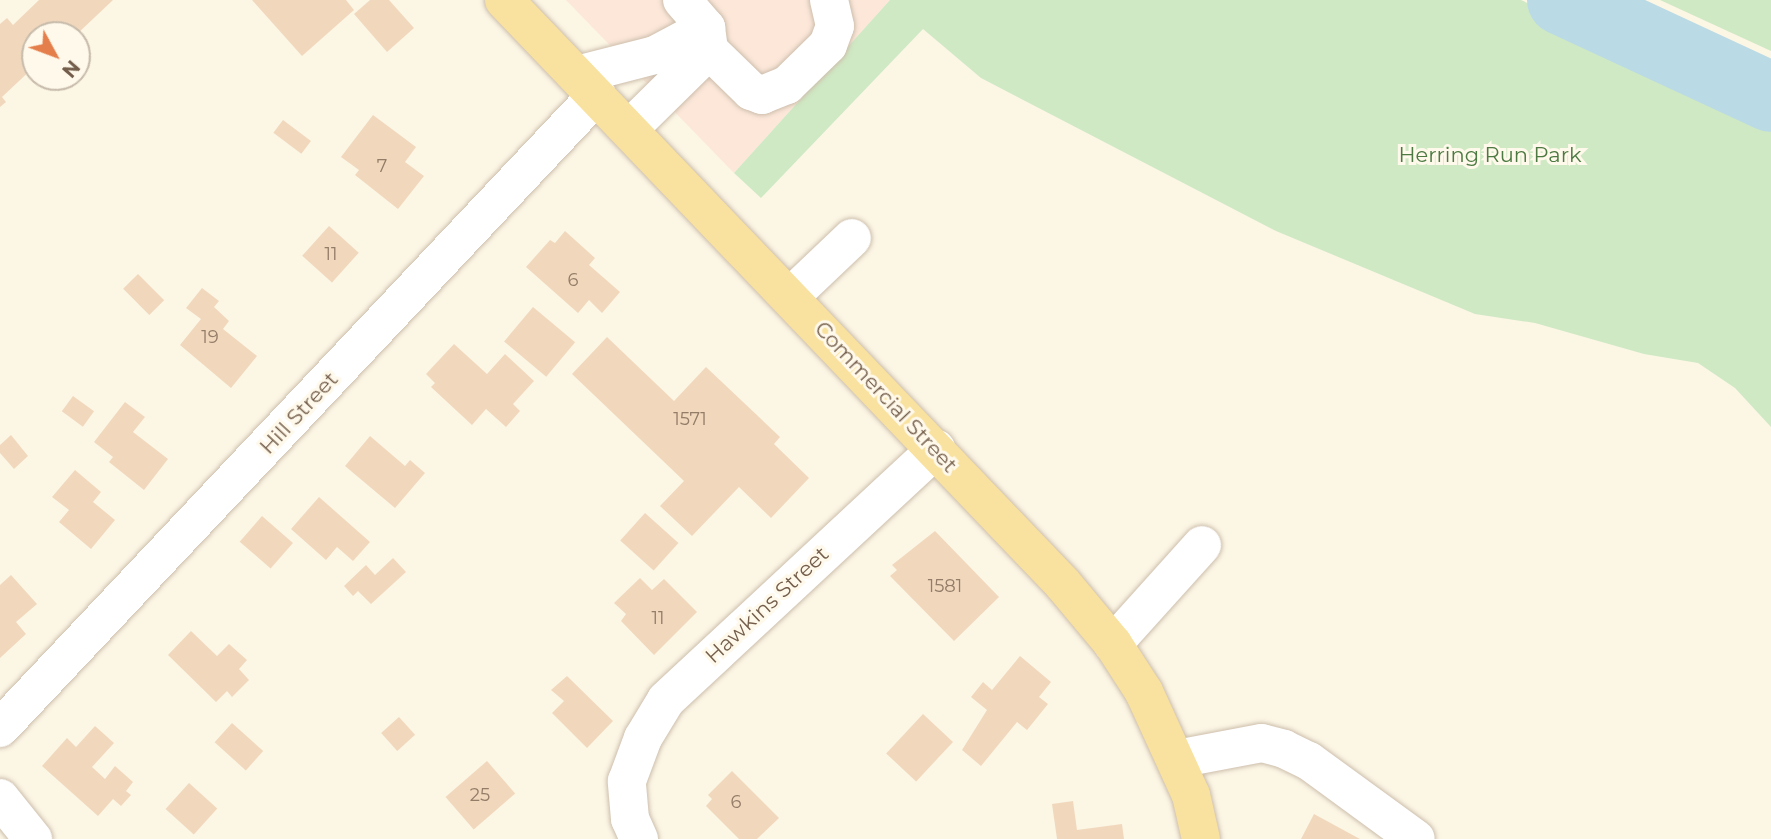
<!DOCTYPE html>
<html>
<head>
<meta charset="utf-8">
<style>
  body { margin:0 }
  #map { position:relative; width:1771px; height:839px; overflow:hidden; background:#fcf6e5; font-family:Montserrat,sans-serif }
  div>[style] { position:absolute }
  .commercial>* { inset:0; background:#fce7d9 }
  .green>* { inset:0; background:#cfe9c4 }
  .river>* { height:70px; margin:-35px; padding:0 35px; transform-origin:35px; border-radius:35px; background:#badae5 }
  .building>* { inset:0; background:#f1d8bd; transform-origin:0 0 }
  .roads { filter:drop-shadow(0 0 2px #cdbeac) drop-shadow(0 0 2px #cdbeac) }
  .minor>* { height:38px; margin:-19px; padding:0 19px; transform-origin:19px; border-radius:19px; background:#fff }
  .major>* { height:38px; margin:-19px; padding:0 19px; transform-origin:19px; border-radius:19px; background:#f9e29f }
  span { translate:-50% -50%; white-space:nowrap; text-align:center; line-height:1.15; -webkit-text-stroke:6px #fff9eb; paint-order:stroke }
  .number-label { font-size:18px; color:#937c68 }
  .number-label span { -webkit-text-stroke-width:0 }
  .park-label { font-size:21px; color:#4c7a42 }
  .street-label { font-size:21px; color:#745e4b }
  .north { position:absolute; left:21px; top:21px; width:70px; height:70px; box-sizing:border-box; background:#fff9eb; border:2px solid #c7bbab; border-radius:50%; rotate:131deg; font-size:19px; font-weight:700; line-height:28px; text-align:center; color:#745e4b }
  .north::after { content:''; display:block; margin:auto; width:24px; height:32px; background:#e47f4c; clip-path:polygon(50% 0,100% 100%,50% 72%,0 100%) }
</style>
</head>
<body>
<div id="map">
  <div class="commercial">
    <div style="clip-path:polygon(566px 0,890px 0,734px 173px)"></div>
  </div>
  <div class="green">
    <div style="clip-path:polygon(890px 0,1521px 0,1771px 118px,1771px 427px,1735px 388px,1698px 363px,1644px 354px,1535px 323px,1475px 314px,1276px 231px,981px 78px,923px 29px,761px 198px,734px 173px)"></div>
    <div style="clip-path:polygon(1660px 0,1771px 0,1771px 51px)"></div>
  </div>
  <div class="river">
    <div style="left:1562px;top:0;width:230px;rotate:24.9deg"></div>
  </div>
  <div class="building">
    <div style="clip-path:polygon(39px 0,113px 0,76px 35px,35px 35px,35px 66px,2px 97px,6px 102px,0 107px,0 24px,7px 18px,13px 25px)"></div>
    <div style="clip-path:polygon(252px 0,346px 0,354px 10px,302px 56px)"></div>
    <div style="clip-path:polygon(370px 0,389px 0,414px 28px,387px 52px,354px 14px)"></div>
    <div style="clip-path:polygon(373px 115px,416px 147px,405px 162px,424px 176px,398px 209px,355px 175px,359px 170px,341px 157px)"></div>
    <div style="left:283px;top:120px;width:35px;height:16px;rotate:37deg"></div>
    <div style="left:329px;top:226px;width:40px;height:40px;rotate:42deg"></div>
    <div style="clip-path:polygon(565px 231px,595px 258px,589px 265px,620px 292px,602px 313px,589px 300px,578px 313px,526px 267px,550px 240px,555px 243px)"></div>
    <div style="left:138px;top:274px;width:37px;height:21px;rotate:45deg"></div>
    <div style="clip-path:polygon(202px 288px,219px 301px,214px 307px,229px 321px,223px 329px,257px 356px,231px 388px,180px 345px,201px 319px,186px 308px)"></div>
    <div style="left:533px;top:307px;width:55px;height:45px;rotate:40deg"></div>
    <div style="clip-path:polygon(607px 337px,674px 401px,706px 367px,780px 437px,774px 444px,809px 478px,771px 518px,739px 487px,692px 536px,660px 506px,684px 481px,572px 374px)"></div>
    <div style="clip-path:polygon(454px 344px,487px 374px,505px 354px,534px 381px,513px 404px,520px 411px,506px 427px,486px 409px,472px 425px,431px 387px,435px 383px,426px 374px)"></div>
    <div style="left:73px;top:396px;width:26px;height:19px;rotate:36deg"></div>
    <div style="clip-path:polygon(125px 402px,145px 417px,133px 432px,168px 459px,144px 490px,109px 462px,113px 457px,94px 442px)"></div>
    <div style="clip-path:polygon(11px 435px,28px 456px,14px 469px,0 453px,0 445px)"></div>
    <div style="clip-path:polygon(370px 436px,405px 466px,410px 460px,425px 473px,395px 508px,345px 466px)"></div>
    <div style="clip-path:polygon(75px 470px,101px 492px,93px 502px,115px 520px,91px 549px,59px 522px,69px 510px,52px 497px)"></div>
    <div style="clip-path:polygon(319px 497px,370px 542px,353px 561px,337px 547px,326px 560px,291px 529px)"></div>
    <div style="left:645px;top:513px;width:45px;height:37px;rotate:42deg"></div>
    <div style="left:262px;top:516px;width:41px;height:34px;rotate:41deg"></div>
    <div style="clip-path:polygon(935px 531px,999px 597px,954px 641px,890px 576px,897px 570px,892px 565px)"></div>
    <div style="clip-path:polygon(393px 558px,406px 572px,371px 604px,358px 591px,353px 596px,344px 586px,366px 565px,375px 575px)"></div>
    <div style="clip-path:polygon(11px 575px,37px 604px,16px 622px,26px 634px,0 658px,0 585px)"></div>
    <div style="clip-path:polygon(640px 578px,652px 590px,664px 579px,697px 612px,654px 655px,621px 621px,626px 614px,614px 603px)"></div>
    <div style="clip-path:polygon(191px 631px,217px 656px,229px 644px,247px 660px,239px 669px,249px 680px,232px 697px,227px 691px,216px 702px,168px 655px)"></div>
    <div style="clip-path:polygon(1020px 656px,1051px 682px,1039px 697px,1048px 704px,1027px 730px,1017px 722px,981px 766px,962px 750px,987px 710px,971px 697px,983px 682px,992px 690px)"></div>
    <div style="clip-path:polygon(567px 676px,613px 721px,587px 748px,552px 713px,564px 701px,551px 690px)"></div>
    <div style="left:923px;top:714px;width:41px;height:54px;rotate:43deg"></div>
    <div style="left:399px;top:717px;width:24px;height:24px;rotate:48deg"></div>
    <div style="left:232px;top:723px;width:42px;height:26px;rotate:42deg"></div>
    <div style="clip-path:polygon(95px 726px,114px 743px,92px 767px,105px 779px,115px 766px,133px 782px,126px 791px,131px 795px,121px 806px,113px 799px,98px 816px,42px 766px,67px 738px,76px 747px)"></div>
    <div style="left:487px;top:761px;width:43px;height:55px;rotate:49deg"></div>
    <div style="clip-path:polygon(732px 771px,779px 818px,757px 839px,739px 839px,706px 806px,712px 799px,708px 795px)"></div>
    <div style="left:189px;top:783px;width:38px;height:35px;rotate:42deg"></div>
    <div style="clip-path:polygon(1073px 801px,1077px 830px,1122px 824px,1124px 839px,1057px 839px,1052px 804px)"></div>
    <div style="clip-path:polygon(1314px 814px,1360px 839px,1301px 839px)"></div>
  </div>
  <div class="roads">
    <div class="minor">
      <div style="left:682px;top:0;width:37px;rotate:49deg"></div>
      <div style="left:706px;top:28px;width:22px;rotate:82deg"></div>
      <div style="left:709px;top:50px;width:59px;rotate:44.3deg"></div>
      <div style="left:751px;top:91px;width:12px;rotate:20deg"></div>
      <div style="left:762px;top:95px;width:27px;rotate:-22deg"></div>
      <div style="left:787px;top:85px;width:57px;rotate:-44.3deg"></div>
      <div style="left:828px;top:45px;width:20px;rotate:-70deg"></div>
      <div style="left:835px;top:26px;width:27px;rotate:-103deg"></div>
      <div style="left:577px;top:75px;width:81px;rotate:-14.4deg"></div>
      <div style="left:655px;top:55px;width:58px;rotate:-27.9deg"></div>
      <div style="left:629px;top:129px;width:112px;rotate:-44.6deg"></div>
      <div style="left:791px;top:296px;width:84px;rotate:-43.6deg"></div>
      <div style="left:1113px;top:644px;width:133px;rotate:-48deg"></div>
      <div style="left:0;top:728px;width:870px;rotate:-46.68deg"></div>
      <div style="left:1177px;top:759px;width:86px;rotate:-10.7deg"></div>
      <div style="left:1262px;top:743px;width:23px;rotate:15deg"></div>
      <div style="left:1284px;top:749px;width:28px;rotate:26deg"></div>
      <div style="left:1309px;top:761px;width:132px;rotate:36.1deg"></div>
      <div style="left:0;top:798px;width:53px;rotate:51.2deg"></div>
      <div style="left:639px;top:839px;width:22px;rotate:-114deg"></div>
      <div style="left:630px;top:819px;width:38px;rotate:-95deg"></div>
      <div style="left:627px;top:781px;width:46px;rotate:-69.6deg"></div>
      <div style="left:643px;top:738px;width:44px;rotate:-58.8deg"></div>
      <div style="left:666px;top:700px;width:369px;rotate:-42.9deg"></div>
    </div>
    <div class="major">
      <div style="left:504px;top:0;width:808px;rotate:46.25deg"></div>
      <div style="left:1063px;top:584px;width:78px;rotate:50.2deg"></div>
      <div style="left:1113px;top:644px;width:57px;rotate:57.1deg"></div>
      <div style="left:1144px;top:692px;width:113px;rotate:65.5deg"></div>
      <div style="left:1191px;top:795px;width:45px;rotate:77.2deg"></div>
    </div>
  </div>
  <div class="number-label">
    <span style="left:382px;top:166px">7</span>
    <span style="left:331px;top:254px">11</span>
    <span style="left:573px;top:280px">6</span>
    <span style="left:210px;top:337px">19</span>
    <span style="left:690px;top:419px">1571</span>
    <span style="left:945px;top:586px">1581</span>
    <span style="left:658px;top:618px">11</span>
    <span style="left:480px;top:795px">25</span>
    <span style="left:736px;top:802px">6</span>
  </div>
  <div class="park-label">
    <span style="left:1490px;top:155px">Herring Run Park</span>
  </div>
  <div class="street-label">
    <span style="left:886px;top:397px;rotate:47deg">Commercial Street</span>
    <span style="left:299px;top:413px;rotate:-47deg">Hill Street</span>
    <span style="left:767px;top:605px;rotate:-43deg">Hawkins Street</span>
  </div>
  <div class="north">N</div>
</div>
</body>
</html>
